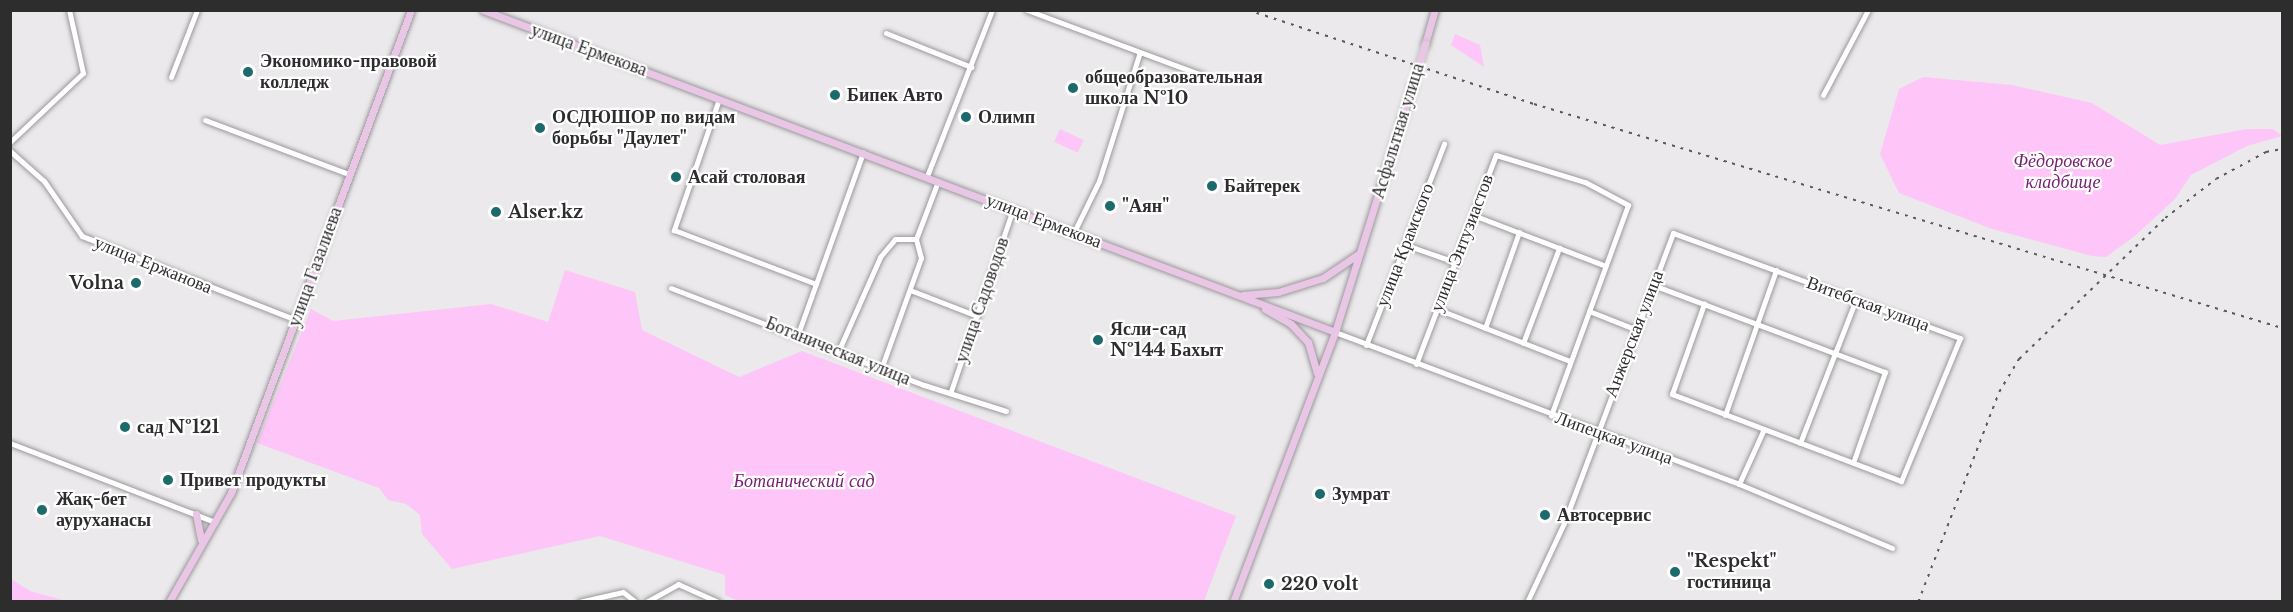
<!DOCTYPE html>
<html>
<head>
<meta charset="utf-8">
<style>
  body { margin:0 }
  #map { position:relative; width:2293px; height:612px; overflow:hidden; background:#ebe9eb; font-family:"Libre Baskerville",serif }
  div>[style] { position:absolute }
  .green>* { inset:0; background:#fec6f8; transform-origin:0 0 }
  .roads { filter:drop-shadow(0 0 2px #9b999b) drop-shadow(0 0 2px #9b999b) }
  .minor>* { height:5px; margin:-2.5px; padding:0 2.5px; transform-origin:2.5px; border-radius:2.5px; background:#fff }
  .major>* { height:7px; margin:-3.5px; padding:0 3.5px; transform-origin:3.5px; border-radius:3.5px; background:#e9c6e5 }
  .rail>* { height:1.5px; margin-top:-0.75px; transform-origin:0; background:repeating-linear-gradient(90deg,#5a595a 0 3px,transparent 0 9px) }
  .bridges { filter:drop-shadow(0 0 2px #c4c4c4) drop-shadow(0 0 2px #c4c4c4) }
  .major-bridge>* { height:7px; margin:-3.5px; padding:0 3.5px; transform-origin:3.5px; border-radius:3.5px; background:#e9c6e5 }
  .dots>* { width:16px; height:16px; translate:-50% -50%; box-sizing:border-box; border:3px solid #fff; border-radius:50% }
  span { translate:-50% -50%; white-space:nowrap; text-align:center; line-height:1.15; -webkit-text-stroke:4.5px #fff; paint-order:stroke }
  .street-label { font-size:18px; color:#2e2d2e }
  .poi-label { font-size:18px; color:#2e2d2e; font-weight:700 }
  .left { translate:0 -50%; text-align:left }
  .right { translate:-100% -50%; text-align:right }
  .park-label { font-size:18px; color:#782074; font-style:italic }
  .frame { position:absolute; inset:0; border:12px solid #2e2d2e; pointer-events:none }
</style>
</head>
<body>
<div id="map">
  <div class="green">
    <div style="clip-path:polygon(1455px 34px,1480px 45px,1484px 67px,1451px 45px)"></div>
    <div style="clip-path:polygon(1923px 77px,2012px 85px,2092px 103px,2160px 145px,2247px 129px,2273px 129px,2282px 136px,2247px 146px,2191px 175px,2175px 199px,2136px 235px,2106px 257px,2092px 256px,1992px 229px,1899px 193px,1880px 154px,1899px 89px)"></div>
    <div style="left:1060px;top:129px;width:26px;height:14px;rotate:25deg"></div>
    <div style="clip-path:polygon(565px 270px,635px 292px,642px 330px,739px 377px,802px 351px,1236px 516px,1204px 601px,738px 601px,725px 595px,725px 575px,600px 536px,452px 569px,422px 534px,420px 515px,406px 504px,388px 500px,379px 488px,257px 443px,311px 309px,333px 321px,491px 304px,548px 322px)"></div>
    <div style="clip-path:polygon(11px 579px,30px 591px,66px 601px,11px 601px)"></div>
  </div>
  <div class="roads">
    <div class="minor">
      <div style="left:1027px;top:10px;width:189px;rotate:20.4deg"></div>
      <div style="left:886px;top:33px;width:92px;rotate:21.8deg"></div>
      <div style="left:171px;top:77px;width:72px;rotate:-68.8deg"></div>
      <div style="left:1823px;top:95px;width:96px;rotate:-62.1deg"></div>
      <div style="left:719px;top:99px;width:139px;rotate:109deg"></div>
      <div style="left:674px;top:230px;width:152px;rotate:20.8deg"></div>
      <div style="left:205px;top:120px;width:154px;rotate:20.6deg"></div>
      <div style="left:10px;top:142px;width:100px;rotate:-43.4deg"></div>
      <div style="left:83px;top:73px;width:65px;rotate:-102.5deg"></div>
      <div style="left:10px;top:151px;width:45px;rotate:41.4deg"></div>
      <div style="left:44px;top:181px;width:67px;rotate:55.4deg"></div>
      <div style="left:82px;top:236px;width:230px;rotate:21.4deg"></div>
      <div style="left:927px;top:176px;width:178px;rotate:-68.6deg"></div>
      <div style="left:1473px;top:215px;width:142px;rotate:21deg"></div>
      <div style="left:1074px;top:232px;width:57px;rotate:-63.9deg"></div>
      <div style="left:1099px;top:181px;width:135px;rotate:-72.4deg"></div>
      <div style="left:1406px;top:245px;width:52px;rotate:19.1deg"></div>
      <div style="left:1653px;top:285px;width:248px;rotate:20.6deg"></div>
      <div style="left:1885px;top:372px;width:96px;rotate:109.4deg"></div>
      <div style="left:671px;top:288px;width:271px;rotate:21deg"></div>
      <div style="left:924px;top:385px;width:86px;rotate:17.6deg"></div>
      <div style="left:910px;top:290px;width:72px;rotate:21.2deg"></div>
      <div style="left:1437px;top:309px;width:143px;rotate:21.4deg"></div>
      <div style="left:1589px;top:311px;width:52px;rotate:21.6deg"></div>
      <div style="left:1485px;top:328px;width:102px;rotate:-70.5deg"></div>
      <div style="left:1335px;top:332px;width:432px;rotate:20.6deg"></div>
      <div style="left:1739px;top:484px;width:166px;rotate:22.7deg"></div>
      <div style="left:798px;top:334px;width:193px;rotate:-70.3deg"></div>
      <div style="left:1523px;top:343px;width:102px;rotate:-69.2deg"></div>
      <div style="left:1366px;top:345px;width:216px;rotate:-68.8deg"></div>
      <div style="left:838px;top:352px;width:104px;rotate:-66.1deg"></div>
      <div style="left:880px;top:257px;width:23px;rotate:-50deg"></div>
      <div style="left:895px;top:239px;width:21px"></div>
      <div style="left:916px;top:239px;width:62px;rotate:-69.2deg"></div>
      <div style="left:1416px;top:364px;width:224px;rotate:-69.1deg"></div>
      <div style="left:1496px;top:155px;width:93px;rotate:16.9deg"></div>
      <div style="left:1585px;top:182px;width:49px;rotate:28.1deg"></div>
      <div style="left:1628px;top:205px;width:224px;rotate:110.1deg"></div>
      <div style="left:881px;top:369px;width:118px;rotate:-70.2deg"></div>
      <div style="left:921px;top:258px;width:20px;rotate:-105deg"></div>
      <div style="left:951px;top:391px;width:192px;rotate:-71.2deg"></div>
      <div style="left:1725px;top:415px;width:154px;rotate:-70.6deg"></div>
      <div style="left:10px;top:443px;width:220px;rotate:21.1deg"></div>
      <div style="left:1800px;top:443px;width:155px;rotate:-68.7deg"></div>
      <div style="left:1739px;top:484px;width:60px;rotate:-65.6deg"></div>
      <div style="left:579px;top:602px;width:45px;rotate:-12.8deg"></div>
      <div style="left:623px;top:592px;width:16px;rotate:38deg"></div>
      <div style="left:646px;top:602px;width:37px;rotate:-29deg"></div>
      <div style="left:678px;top:584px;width:44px;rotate:24.2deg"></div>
      <div style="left:1527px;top:602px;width:87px;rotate:-64.9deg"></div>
      <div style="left:1564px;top:523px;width:310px;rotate:-69.4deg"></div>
      <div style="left:1673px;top:233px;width:306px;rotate:20.1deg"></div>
      <div style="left:1960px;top:338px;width:155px;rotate:112.4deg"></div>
      <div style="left:1901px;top:481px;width:245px;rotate:-159.2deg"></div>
      <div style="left:1672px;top:394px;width:96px;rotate:-70.4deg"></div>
    </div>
    <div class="major">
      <div style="left:483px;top:10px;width:911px;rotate:20.7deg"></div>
      <div style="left:1425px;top:44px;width:35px;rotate:-74deg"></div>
      <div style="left:1243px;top:295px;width:35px;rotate:-5deg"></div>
      <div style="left:1278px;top:292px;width:47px;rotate:-17.3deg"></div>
      <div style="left:1323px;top:278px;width:41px;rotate:-34.1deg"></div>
      <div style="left:1265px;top:309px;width:30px;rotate:30deg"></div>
      <div style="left:1291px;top:324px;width:25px;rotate:47deg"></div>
      <div style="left:1308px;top:342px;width:32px;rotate:74deg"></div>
      <div style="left:196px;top:514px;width:26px;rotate:79deg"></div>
      <div style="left:169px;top:602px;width:125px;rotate:-60.4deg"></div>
      <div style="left:231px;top:493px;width:515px;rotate:-69.56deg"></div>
      <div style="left:1233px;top:602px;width:289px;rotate:-69.3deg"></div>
      <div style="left:1335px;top:332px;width:257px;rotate:-72.6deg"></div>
    </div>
  </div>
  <div class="rail">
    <div style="left:1248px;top:10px;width:301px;rotate:18.2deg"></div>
    <div style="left:1534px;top:104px;width:781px;rotate:16.67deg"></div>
    <div style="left:1918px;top:602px;width:225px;rotate:-68.9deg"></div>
    <div style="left:1999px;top:392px;width:39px;rotate:-59deg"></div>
    <div style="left:2019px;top:359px;width:203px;rotate:-44deg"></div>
    <div style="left:2165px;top:218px;width:64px;rotate:-37.4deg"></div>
    <div style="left:2216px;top:179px;width:57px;rotate:-28.4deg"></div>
    <div style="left:2266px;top:152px;width:16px;rotate:-11deg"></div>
  </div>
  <div class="bridges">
    <div class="major-bridge">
      <div style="left:1412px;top:87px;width:45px;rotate:-73.2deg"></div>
    </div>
  </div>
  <div class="dots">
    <div style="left:248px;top:72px;background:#1d6a6d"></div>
    <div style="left:1073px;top:88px;background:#1d6a6d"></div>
    <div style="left:835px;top:95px;background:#1d6a6d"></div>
    <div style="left:966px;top:117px;background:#1d6a6d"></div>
    <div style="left:540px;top:128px;background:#1d6a6d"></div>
    <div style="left:676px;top:177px;background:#1d6a6d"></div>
    <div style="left:1212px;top:186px;background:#1d6a6d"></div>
    <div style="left:1110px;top:206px;background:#1d6a6d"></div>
    <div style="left:496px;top:212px;background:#1d6a6d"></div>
    <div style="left:136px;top:283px;background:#1d6a6d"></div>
    <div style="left:1098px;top:340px;background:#1d6a6d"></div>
    <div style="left:125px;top:427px;background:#1d6a6d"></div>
    <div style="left:168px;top:480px;background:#1d6a6d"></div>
    <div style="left:1320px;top:494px;background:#1d6a6d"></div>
    <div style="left:42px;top:510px;background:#1d6a6d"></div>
    <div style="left:1545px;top:515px;background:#1d6a6d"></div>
    <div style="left:1675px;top:572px;background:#1d6a6d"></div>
    <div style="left:1269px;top:584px;background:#1d6a6d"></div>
  </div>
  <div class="street-label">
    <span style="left:589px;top:50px;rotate:20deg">улица Ермекова</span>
    <span style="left:1398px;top:131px;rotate:-73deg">Асфальтная улица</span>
    <span style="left:1044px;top:221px;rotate:21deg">улица Ермекова</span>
    <span style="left:1462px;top:243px;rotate:-69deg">улица Энтузиастов</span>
    <span style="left:1405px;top:245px;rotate:-69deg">улица Крамского</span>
    <span style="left:153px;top:265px;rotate:22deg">улица Ержанова</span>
    <span style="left:315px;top:267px;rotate:-70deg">улица Газалиева</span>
    <span style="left:982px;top:300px;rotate:-71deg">улица Садоводов</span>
    <span style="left:1868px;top:304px;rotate:20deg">Витебская улица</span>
    <span style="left:1634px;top:334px;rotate:-69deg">Анжерская улица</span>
    <span style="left:838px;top:351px;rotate:22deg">Ботаническая улица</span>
    <span style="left:1614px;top:438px;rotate:20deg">Липецкая улица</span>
  </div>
  <div class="poi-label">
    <span class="left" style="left:260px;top:72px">Экономико-правовой<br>колледж</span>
    <span class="left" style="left:1085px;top:88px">общеобразовательная<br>школа №10</span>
    <span class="left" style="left:847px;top:95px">Бипек Авто</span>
    <span class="left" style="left:978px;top:117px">Олимп</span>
    <span class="left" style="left:552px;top:128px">ОСДЮШОР по видам<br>борьбы "Даулет"</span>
    <span class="left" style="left:688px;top:177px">Асай столовая</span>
    <span class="left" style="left:1224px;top:186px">Байтерек</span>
    <span class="left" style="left:1122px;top:206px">"Аян"</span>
    <span class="left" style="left:508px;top:212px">Alser.kz</span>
    <span class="right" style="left:124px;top:283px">Volna</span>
    <span class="left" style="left:1110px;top:340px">Ясли-сад<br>№144 Бахыт</span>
    <span class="left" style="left:137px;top:427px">сад №121</span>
    <span class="left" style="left:180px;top:480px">Привет продукты</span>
    <span class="left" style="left:1332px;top:494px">Зумрат</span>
    <span class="left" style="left:56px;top:510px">Жақ-бет<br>ауруханасы</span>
    <span class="left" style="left:1557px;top:515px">Автосервис</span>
    <span class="left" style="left:1687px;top:572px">"Respekt"<br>гостиница</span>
    <span class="left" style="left:1281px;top:584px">220 volt</span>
  </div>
  <div class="park-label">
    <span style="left:2063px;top:172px">Фёдоровское<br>кладбище</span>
    <span style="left:804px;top:481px">Ботанический сад</span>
  </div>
  <div class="frame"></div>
</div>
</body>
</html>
